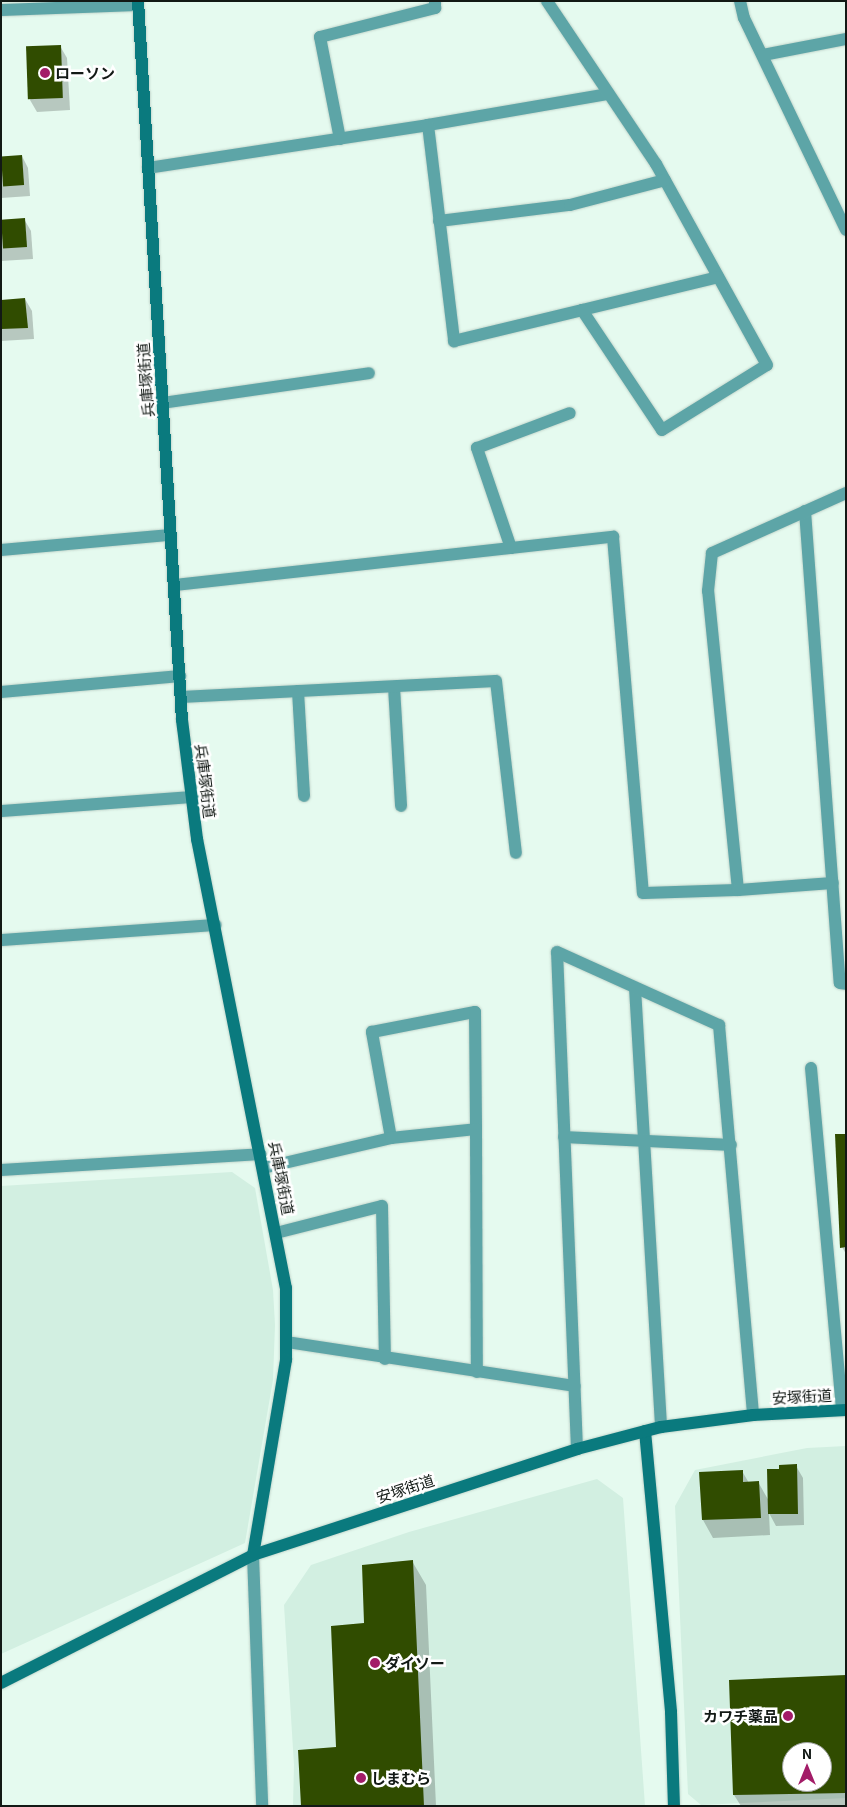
<!DOCTYPE html>
<html>
<head>
<meta charset="utf-8">
<style>
  body { margin:0 }
  #map { position:relative; width:847px; height:1807px; overflow:hidden; background:#e5faef; font-family:Georgia,"Noto Sans JP",serif }
  div>[style] { position:absolute }
  .built>* { inset:0; background:#d2efe1 }
  .shadow>* { inset:0; background:#0003 }
  .building>* { inset:0; background:#304c00; transform-origin:0 0 }
  .roads { filter:drop-shadow(0 0 1px #c3d6cc) drop-shadow(0 0 1px #c3d6cc) }
  .street>* { height:12px; margin:-6px; padding:0 6px; transform-origin:6px; border-radius:6px; background:#5da5a7 }
  .secondary>* { height:12px; margin:-6px; padding:0 6px; transform-origin:6px; border-radius:6px; background:#0a7a7e }
  .dots>* { width:14px; height:14px; translate:-50% -50%; box-sizing:border-box; border:2px solid #fff; border-radius:50% }
  span { translate:-50% -50%; white-space:nowrap; text-align:center; line-height:1.15; -webkit-text-stroke:5px #fff; paint-order:stroke }
  .poi-label { font-size:15px; color:#121915; font-weight:700 }
  .left { translate:0 -50%; text-align:left }
  .right { translate:-100% -50%; text-align:right }
  .street-label { font-size:15px; color:#121915 }
  .frame { position:absolute; inset:0; border:2px solid #121915; pointer-events:none }
  .north { position:absolute; left:782px; top:1742px; width:50px; height:50px; box-sizing:border-box; background:#fff; border:1px solid #a0a3a1; border-radius:50%; rotate:0deg; font-size:14px; font-weight:700; line-height:20px; text-align:center; color:#121915 }
  .north::after { content:''; display:block; margin:auto; width:18px; height:22px; background:#a31c68; clip-path:polygon(50% 0,100% 100%,50% 72%,0 100%) }
</style>
</head>
<body>
<div id="map">
  <div class="built">
    <div style="clip-path:polygon(232px 1172px,255px 1188px,273px 1290px,275px 1325px,273px 1380px,245px 1543px,1px 1654px,1px 1186px)"></div>
    <div style="clip-path:polygon(evenodd,846px 1446px,846px 1798px,701px 1805px,688px 1794px,675px 1506px,695px 1470px,807px 1448px,846px 1446px,792px 1752px,822px 1752px,822px 1782px,792px 1782px,792px 1752px)"></div>
    <div style="clip-path:polygon(597px 1479px,623px 1498px,645px 1806px,293px 1806px,294px 1765px,284px 1605px,311px 1565px,409px 1532px)"></div>
  </div>
  <div class="shadow">
    <div style="clip-path:polygon(60px 46px,67px 58px,70px 110px,37px 112px,30px 100px)"></div>
    <div style="clip-path:polygon(22px 156px,28px 168px,30px 196px,1px 198px,1px 158px)"></div>
    <div style="clip-path:polygon(24px 219px,31px 231px,33px 259px,1px 261px,1px 220px)"></div>
    <div style="clip-path:polygon(25px 299px,32px 311px,34px 339px,1px 341px,1px 301px)"></div>
    <div style="clip-path:polygon(846px 1135px,846px 1254px,842px 1247px)"></div>
    <div style="clip-path:polygon(796px 1466px,803px 1478px,804px 1525px,776px 1526px,769px 1513px,770px 1535px,713px 1538px,703px 1520px,701px 1474px,742px 1471px,749px 1483px,758px 1482px,769px 1501px,780px 1470px)"></div>
    <div style="clip-path:polygon(412px 1561px,426px 1585px,436px 1806px,303px 1806px,338px 1749px,365px 1625px)"></div>
    <div style="clip-path:polygon(evenodd,846px 1676px,846px 1806px,741px 1806px,734px 1795px,846px 1676px,792px 1752px,822px 1752px,822px 1782px,792px 1782px,792px 1752px)"></div>
  </div>
  <div class="building">
    <div style="left:61px;top:45px;width:53px;height:35px;rotate:88deg"></div>
    <div style="left:22px;top:155px;width:30px;height:21px;rotate:86deg"></div>
    <div style="left:25px;top:218px;width:29px;height:24px;rotate:86deg"></div>
    <div style="clip-path:polygon(25px 298px,28px 328px,1px 329px,1px 300px)"></div>
    <div style="clip-path:polygon(835px 1134px,846px 1134px,846px 1247px,840px 1248px)"></div>
    <div style="clip-path:polygon(797px 1464px,798px 1514px,768px 1514px,767px 1469px,779px 1469px,779px 1465px)"></div>
    <div style="clip-path:polygon(743px 1470px,743px 1482px,759px 1481px,761px 1518px,702px 1520px,699px 1472px)"></div>
    <div style="clip-path:polygon(413px 1560px,424px 1806px,301px 1806px,298px 1750px,336px 1747px,331px 1626px,364px 1623px,362px 1565px)"></div>
    <div style="clip-path:polygon(evenodd,846px 1675px,846px 1793px,733px 1795px,729px 1680px,846px 1675px,792px 1752px,822px 1752px,822px 1782px,792px 1782px,792px 1752px)"></div>
  </div>
  <div class="roads">
    <div class="street">
      <div style="left:740px;top:1px;width:17px;rotate:77deg"></div>
      <div style="left:744px;top:18px;width:235px;rotate:64.3deg"></div>
      <div style="left:1px;top:10px;width:137px;rotate:-2.1deg"></div>
      <div style="left:763px;top:55px;width:85px;rotate:-10.9deg"></div>
      <div style="left:428px;top:125px;width:183px;rotate:-9.8deg"></div>
      <div style="left:340px;top:139px;width:104px;rotate:-101.1deg"></div>
      <div style="left:320px;top:37px;width:119px;rotate:-14.2deg"></div>
      <div style="left:435px;top:8px;width:7px;rotate:-90deg"></div>
      <div style="left:148px;top:168px;width:283px;rotate:-8.7deg"></div>
      <div style="left:428px;top:125px;width:218px;rotate:83.1deg"></div>
      <div style="left:454px;top:341px;width:132px;rotate:-13.6deg"></div>
      <div style="left:582px;top:310px;width:144px;rotate:56.3deg"></div>
      <div style="left:662px;top:430px;width:123px;rotate:-31.8deg"></div>
      <div style="left:767px;top:365px;width:230px;rotate:-118.9deg"></div>
      <div style="left:656px;top:164px;width:196px;rotate:-123.8deg"></div>
      <div style="left:439px;top:221px;width:132px;rotate:-7deg"></div>
      <div style="left:570px;top:205px;width:98px;rotate:-14.7deg"></div>
      <div style="left:582px;top:310px;width:140px;rotate:-13.6deg"></div>
      <div style="left:162px;top:403px;width:209px;rotate:-8.2deg"></div>
      <div style="left:805px;top:511px;width:473px;rotate:85.8deg"></div>
      <div style="left:840px;top:983px;width:6px;rotate:9deg"></div>
      <div style="left:511px;top:548px;width:106px;rotate:-108.8deg"></div>
      <div style="left:477px;top:448px;width:99px;rotate:-20.6deg"></div>
      <div style="left:1px;top:550px;width:170px;rotate:-5.1deg"></div>
      <div style="left:175px;top:585px;width:441px;rotate:-6.3deg"></div>
      <div style="left:613px;top:537px;width:357px;rotate:85.2deg"></div>
      <div style="left:643px;top:893px;width:95px;rotate:-1.8deg"></div>
      <div style="left:738px;top:890px;width:301px;rotate:-95.7deg"></div>
      <div style="left:708px;top:591px;width:38px;rotate:-84deg"></div>
      <div style="left:712px;top:553px;width:147px;rotate:-24.1deg"></div>
      <div style="left:394px;top:687px;width:119px;rotate:86.6deg"></div>
      <div style="left:298px;top:691px;width:105px;rotate:86.7deg"></div>
      <div style="left:1px;top:692px;width:180px;rotate:-5.1deg"></div>
      <div style="left:181px;top:697px;width:315px;rotate:-2.9deg"></div>
      <div style="left:496px;top:681px;width:173px;rotate:83.4deg"></div>
      <div style="left:1px;top:811px;width:192px;rotate:-4.2deg"></div>
      <div style="left:738px;top:890px;width:95px;rotate:-4.2deg"></div>
      <div style="left:1px;top:940px;width:215px;rotate:-4deg"></div>
      <div style="left:635px;top:988px;width:440px;rotate:86.6deg"></div>
      <div style="left:811px;top:1068px;width:343px;rotate:84.8deg"></div>
      <div style="left:564px;top:1137px;width:167px;rotate:2.7deg"></div>
      <div style="left:391px;top:1138px;width:108px;rotate:-100.2deg"></div>
      <div style="left:372px;top:1032px;width:105px;rotate:-11deg"></div>
      <div style="left:475px;top:1012px;width:117px;rotate:89.5deg"></div>
      <div style="left:263px;top:1168px;width:131px;rotate:-13.2deg"></div>
      <div style="left:391px;top:1138px;width:85px;rotate:-6deg"></div>
      <div style="left:476px;top:1129px;width:243px;rotate:89.8deg"></div>
      <div style="left:1px;top:1170px;width:260px;rotate:-3.5deg"></div>
      <div style="left:276px;top:1233px;width:109px;rotate:-14.3deg"></div>
      <div style="left:382px;top:1206px;width:153px;rotate:88.9deg"></div>
      <div style="left:287px;top:1342px;width:291px;rotate:8.7deg"></div>
      <div style="left:577px;top:1449px;width:497px;rotate:-92.3deg"></div>
      <div style="left:557px;top:952px;width:178px;rotate:24.3deg"></div>
      <div style="left:719px;top:1025px;width:391px;rotate:85deg"></div>
      <div style="left:253px;top:1555px;width:251px;rotate:87.9deg"></div>
    </div>
    <div class="secondary">
      <div style="left:138px;top:1px;width:720px;rotate:86.5deg"></div>
      <div style="left:182px;top:720px;width:120px;rotate:82.8deg"></div>
      <div style="left:197px;top:839px;width:458px;rotate:78.8deg"></div>
      <div style="left:286px;top:1288px;width:72px;rotate:90deg"></div>
      <div style="left:286px;top:1360px;width:198px;rotate:99.6deg"></div>
      <div style="left:645px;top:1431px;width:282px;rotate:84.7deg"></div>
      <div style="left:671px;top:1712px;width:94px;rotate:88.2deg"></div>
      <div style="left:1px;top:1683px;width:283px;rotate:-26.9deg"></div>
      <div style="left:253px;top:1555px;width:341px;rotate:-18.1deg"></div>
      <div style="left:577px;top:1449px;width:87px;rotate:-14.7deg"></div>
      <div style="left:661px;top:1427px;width:93px;rotate:-7.4deg"></div>
      <div style="left:753px;top:1415px;width:93px;rotate:-3.1deg"></div>
    </div>
  </div>
  <div class="dots">
    <div style="left:45px;top:73px;background:#a31c68"></div>
    <div style="left:375px;top:1663px;background:#a31c68"></div>
    <div style="left:788px;top:1716px;background:#a31c68"></div>
    <div style="left:361px;top:1778px;background:#a31c68"></div>
  </div>
  <div class="poi-label">
    <span class="left" style="left:55px;top:73px">ローソン</span>
    <span class="left" style="left:385px;top:1663px">ダイソー</span>
    <span class="right" style="left:778px;top:1716px">カワチ薬品</span>
    <span class="left" style="left:371px;top:1778px">しまむら</span>
  </div>
  <div class="street-label">
    <span style="left:145px;top:380px;rotate:-94deg">兵庫塚街道</span>
    <span style="left:206px;top:781px;rotate:83deg">兵庫塚街道</span>
    <span style="left:282px;top:1178px;rotate:79deg">兵庫塚街道</span>
    <span style="left:802px;top:1396px;rotate:-3deg">安塚街道</span>
    <span style="left:405px;top:1488px;rotate:-18deg">安塚街道</span>
  </div>
  <div class="frame"></div>
  <div class="north">N</div>
</div>
</body>
</html>
